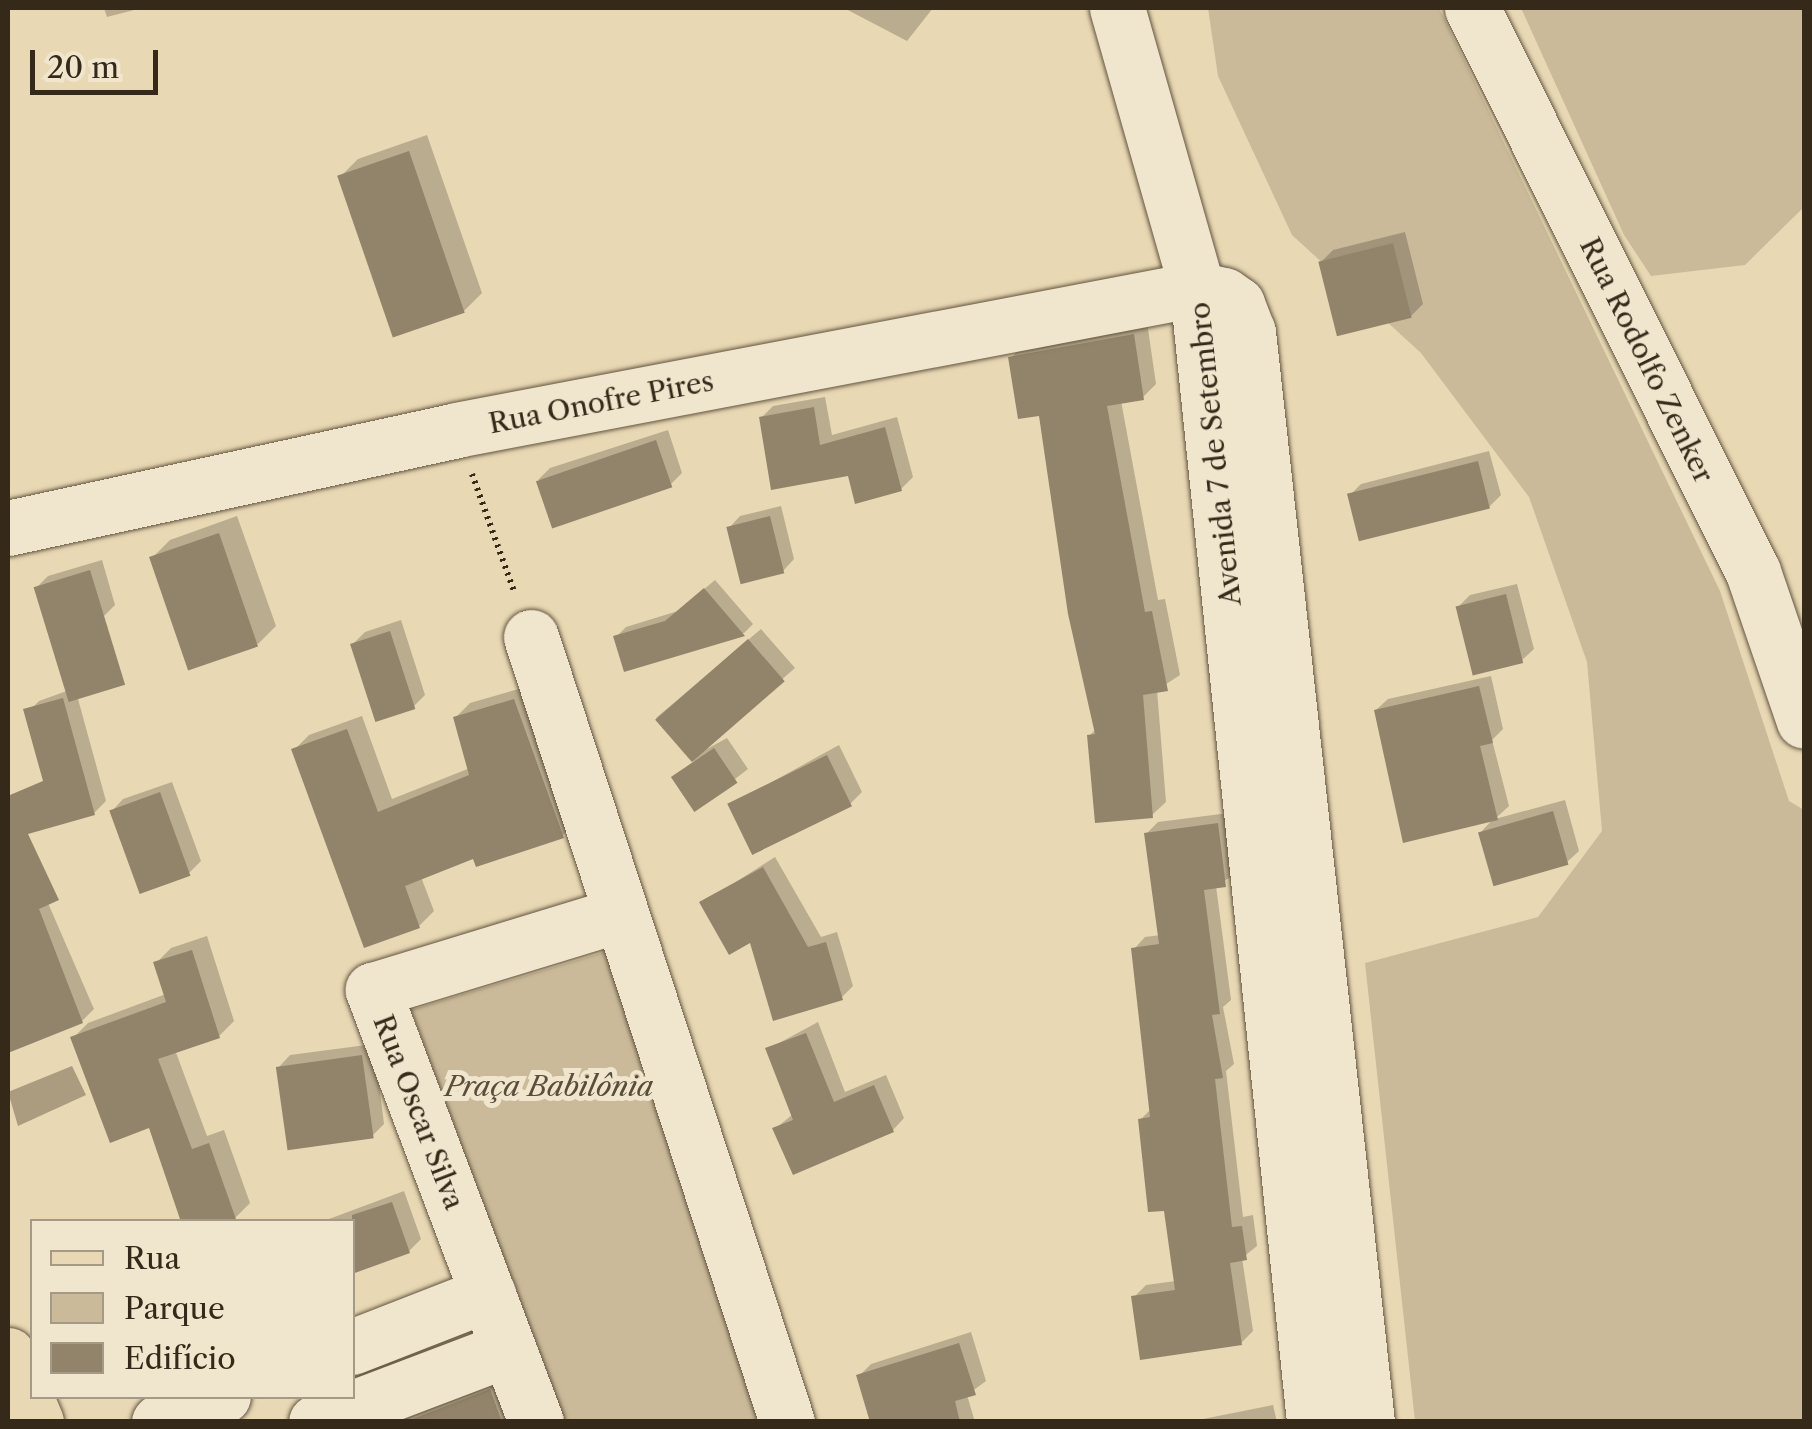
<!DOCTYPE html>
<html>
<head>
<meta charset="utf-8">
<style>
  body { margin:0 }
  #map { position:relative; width:1812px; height:1429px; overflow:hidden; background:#e8d8b3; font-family:"Libre Caslon Text",serif }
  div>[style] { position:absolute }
  .green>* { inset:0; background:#caba99 }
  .water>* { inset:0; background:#ab9c7f }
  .shadow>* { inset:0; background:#0003 }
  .building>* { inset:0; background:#92846a; transform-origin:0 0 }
  .path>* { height:6px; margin-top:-3px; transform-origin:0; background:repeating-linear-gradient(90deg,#35291a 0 2.5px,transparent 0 7.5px) }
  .roads { filter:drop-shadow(0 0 2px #625540) drop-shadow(0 0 2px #625540) }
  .minor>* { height:55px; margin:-27.5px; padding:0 27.5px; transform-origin:27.5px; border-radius:27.5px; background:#f0e6ce }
  .major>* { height:55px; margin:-27.5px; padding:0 27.5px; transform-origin:27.5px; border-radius:27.5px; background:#e8d8b3 }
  span { translate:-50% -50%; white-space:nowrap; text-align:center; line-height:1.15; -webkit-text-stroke:10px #f0e6ce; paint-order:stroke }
  .street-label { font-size:28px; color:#35291a }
  .park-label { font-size:28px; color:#5a4d3a; font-style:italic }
  .frame { position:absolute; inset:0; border:10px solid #35291a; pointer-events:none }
  .legend { position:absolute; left:30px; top:1219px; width:325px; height:180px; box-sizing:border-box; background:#f0e6ce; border:2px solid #a59a86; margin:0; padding:12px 18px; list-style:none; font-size:30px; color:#35291a }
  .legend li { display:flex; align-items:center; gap:20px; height:50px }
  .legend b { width:50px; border:2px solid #a59a86 }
  .scale { position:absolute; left:30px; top:50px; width:128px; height:45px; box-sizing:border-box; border:5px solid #35291a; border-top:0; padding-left:12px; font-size:30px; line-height:35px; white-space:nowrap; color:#35291a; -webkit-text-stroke:8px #f0e6ce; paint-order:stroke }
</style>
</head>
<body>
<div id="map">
  <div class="green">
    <div style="clip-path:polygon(1208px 8px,1439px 8px,1720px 591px,1789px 801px,1804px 810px,1804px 1421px,1415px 1421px,1365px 963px,1538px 917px,1602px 831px,1587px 662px,1529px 497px,1421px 353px,1292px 235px,1218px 76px)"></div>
    <div style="clip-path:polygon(1521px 8px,1804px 8px,1804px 207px,1745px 265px,1651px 276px,1624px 235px)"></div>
    <div style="clip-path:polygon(611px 950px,769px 1421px,564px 1421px,411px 1010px)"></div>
  </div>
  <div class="water">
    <div style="clip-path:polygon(72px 1066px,86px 1095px,18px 1126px,8px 1092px)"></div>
  </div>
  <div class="shadow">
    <div style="clip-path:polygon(104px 8px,142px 8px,107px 17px)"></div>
    <div style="clip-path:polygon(844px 8px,933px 8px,907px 41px)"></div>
    <div style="clip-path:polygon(427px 135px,482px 293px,464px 311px,340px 177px,358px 159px)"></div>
    <div style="clip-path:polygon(1405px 232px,1423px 304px,1411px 316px,1321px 262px,1333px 250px)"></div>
    <div style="clip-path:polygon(1147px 322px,1156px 384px,1143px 397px,1121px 401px,1158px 600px,1165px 599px,1180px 675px,1157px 690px,1166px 802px,1152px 815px,1089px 736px,1096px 729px,1041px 413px,1011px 358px,1024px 344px)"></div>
    <div style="clip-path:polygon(825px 397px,832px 435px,897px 417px,913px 477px,901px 489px,761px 418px,773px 406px)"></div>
    <div style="clip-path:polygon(668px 430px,682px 473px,670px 485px,538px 480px,550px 468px)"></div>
    <div style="clip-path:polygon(1489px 451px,1501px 495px,1489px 507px,1350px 495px,1361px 484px)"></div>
    <div style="clip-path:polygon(781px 506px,794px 559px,783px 571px,729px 528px,740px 516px)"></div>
    <div style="clip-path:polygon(237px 516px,276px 626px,258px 644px,152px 558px,170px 540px)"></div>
    <div style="clip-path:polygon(102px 560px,115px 605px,104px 616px,36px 588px,48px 576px)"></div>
    <div style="clip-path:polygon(715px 580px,753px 624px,744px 633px,626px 669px,616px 637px,626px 627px,678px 611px)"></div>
    <div style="clip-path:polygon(1517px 584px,1534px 649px,1522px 660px,1458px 607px,1470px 595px)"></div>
    <div style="clip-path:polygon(401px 620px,425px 695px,413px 707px,353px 644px,365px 632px)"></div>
    <div style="clip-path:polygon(761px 629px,795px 668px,694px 756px,727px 738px,748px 769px,696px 809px,674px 777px,694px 761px,656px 718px)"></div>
    <div style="clip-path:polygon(1491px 676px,1503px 729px,1492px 740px,1509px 806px,1495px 819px,1565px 800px,1579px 851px,1567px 862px,1481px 832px,1494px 818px,1376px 710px,1388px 699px)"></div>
    <div style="clip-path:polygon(529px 686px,577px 821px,562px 836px,475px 855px,421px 877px,434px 911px,419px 926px,294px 750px,309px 735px,362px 716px,392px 799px,470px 768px,455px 718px,470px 703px)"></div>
    <div style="clip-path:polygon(75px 688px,106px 801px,94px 813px,27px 713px,39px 701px)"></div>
    <div style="clip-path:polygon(839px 745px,862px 792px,850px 804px,730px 805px)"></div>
    <div style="clip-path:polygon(172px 782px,201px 861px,189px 873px,112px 811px,123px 799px)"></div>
    <div style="clip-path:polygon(8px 811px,94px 1009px,82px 1021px,8px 1050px)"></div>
    <div style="clip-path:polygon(1229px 813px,1237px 873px,1216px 886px,1231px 1000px,1223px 1007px,1234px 1064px,1226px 1071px,1243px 1217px,1253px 1215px,1257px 1246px,1242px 1258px,1253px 1331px,1241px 1343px,1134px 1297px,1146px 1285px,1176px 1281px,1166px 1208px,1140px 1120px,1152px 1108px,1134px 949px,1145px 937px,1161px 935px,1146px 834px,1158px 822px)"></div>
    <div style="clip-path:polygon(775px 857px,821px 937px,837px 932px,853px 986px,841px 998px,703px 903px)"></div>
    <div style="clip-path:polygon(207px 936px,234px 1021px,219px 1036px,175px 1050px,207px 1136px,224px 1130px,250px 1203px,235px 1218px,73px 1038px,88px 1023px,166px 994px,156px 963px,171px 948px)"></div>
    <div style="clip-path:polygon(818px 1022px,845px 1092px,886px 1075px,904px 1118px,893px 1130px,775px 1129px,793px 1114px,768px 1049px)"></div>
    <div style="clip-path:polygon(374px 1044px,384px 1124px,372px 1136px,279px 1067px,290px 1055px)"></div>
    <div style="clip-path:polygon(404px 1191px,421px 1239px,409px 1251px,352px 1222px,321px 1222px)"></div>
    <div style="clip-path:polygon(971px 1332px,986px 1381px,967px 1395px,975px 1422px,870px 1422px,859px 1376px,871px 1364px)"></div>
    <div style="clip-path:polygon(502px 1379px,519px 1422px,401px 1422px,408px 1415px)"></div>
    <div style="clip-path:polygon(1273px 1405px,1277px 1422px,1200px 1422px,1203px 1419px)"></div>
  </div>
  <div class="building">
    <div style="left:409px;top:151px;width:171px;height:76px;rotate:71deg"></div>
    <div style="left:1393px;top:243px;width:77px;height:77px;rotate:76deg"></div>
    <div style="clip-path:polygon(1134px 334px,1144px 400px,1107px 406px,1145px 612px,1152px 611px,1168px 691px,1143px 695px,1153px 818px,1095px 823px,1087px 735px,1095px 734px,1068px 614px,1039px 416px,1018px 419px,1008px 357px)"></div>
    <div style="clip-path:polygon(814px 407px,820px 445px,885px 427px,902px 491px,855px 504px,848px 476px,771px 490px,759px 417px)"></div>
    <div style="left:656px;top:440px;width:50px;height:127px;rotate:71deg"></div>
    <div style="left:1478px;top:461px;width:49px;height:135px;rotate:76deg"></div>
    <div style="left:770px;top:516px;width:59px;height:45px;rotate:76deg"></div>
    <div style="left:219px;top:533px;width:120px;height:74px;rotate:71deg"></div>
    <div style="left:90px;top:570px;width:120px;height:59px;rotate:73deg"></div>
    <div style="clip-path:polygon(704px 588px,745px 636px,624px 672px,613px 636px,665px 621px)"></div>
    <div style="left:1506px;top:594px;width:71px;height:52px;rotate:76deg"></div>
    <div style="left:390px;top:631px;width:82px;height:42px;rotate:72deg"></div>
    <div style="left:748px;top:639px;width:56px;height:123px;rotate:49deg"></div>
    <div style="clip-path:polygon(1479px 686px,1493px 743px,1480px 746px,1498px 820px,1403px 843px,1374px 710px)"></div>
    <div style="clip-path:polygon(63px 698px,95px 815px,28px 834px,59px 900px,39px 909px,83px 1023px,8px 1053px,8px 789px,10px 795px,43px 781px,23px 709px)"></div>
    <div style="clip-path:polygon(514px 699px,564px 838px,476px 867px,473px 859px,405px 886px,420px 928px,364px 948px,291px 749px,347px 729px,378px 812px,469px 775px,453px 717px)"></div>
    <div style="left:714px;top:748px;width:42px;height:52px;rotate:56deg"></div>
    <div style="left:827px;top:755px;width:57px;height:111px;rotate:64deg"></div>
    <div style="left:160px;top:792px;width:89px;height:54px;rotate:70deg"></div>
    <div style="left:1553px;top:811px;width:56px;height:78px;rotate:74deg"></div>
    <div style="clip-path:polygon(1218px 823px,1226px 887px,1204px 890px,1220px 1014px,1212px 1015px,1223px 1078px,1215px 1079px,1232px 1227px,1242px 1226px,1247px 1260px,1230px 1263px,1242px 1345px,1140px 1360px,1131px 1296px,1175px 1290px,1164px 1211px,1148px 1212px,1138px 1119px,1150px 1117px,1131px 948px,1159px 944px,1144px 833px)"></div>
    <div style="clip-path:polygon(763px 867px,808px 947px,826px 942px,843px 1000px,773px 1021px,750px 943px,729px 955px,699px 902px)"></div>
    <div style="clip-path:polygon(192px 950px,220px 1038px,158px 1059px,192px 1149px,209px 1143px,237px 1222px,181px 1222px,149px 1128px,110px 1143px,70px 1037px,166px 1002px,153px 962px)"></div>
    <div style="clip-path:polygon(806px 1033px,834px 1102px,874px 1085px,894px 1132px,793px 1175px,772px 1128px,793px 1120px,765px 1048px)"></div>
    <div style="left:362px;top:1055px;width:84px;height:87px;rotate:82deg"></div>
    <div style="clip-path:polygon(392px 1202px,410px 1253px,352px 1274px,352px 1215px)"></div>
    <div style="clip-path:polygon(959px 1343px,976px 1395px,955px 1401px,960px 1422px,870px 1422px,856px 1375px)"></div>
    <div style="clip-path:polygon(490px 1389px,502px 1422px,405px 1422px)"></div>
  </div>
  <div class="path">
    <div style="left:472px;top:474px;width:127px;rotate:70.3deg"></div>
  </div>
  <div class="roads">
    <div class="minor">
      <div style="left:1117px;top:8px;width:292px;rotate:74.1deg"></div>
      <div style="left:1197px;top:289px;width:1139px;rotate:84.1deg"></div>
      <div style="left:1472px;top:8px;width:630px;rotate:63.52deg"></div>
      <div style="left:1753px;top:572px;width:157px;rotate:71.1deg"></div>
      <div style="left:8px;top:528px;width:459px;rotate:-12.3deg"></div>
      <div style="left:456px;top:430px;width:754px;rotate:-10.77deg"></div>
      <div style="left:1197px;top:289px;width:28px;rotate:13deg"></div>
      <div style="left:1224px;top:295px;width:16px;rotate:35deg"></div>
      <div style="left:1237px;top:304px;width:30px;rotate:69deg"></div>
      <div style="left:1248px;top:332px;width:1096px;rotate:83.77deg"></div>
      <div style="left:531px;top:637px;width:826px;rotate:71.94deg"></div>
      <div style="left:352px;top:1347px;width:146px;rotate:-21.3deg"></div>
      <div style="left:159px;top:1422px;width:69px;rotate:-22.1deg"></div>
      <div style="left:316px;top:1422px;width:205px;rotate:-20.8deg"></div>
      <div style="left:536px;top:1422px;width:462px;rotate:-110.7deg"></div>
      <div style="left:373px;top:990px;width:259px;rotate:-17deg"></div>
    </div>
    <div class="major">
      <div style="left:8px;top:1355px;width:73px;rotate:67.3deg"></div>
    </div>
  </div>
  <div class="street-label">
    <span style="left:1647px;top:360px;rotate:64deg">Rua Rodolfo Zenker</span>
    <span style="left:601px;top:402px;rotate:-11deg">Rua Onofre Pires</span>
    <span style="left:1215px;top:454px;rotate:-96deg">Avenida 7 de Setembro</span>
    <span style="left:419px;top:1112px;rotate:69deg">Rua Oscar Silva</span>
  </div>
  <div class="park-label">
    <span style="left:549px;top:1086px">Praça Babilônia</span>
  </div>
  <div class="frame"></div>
  <ul class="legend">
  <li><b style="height:12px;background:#e8d8b3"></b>Rua</li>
  <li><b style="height:28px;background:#caba99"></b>Parque</li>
  <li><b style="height:28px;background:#92846a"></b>Edifício</li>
  </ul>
  <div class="scale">20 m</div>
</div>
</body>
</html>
